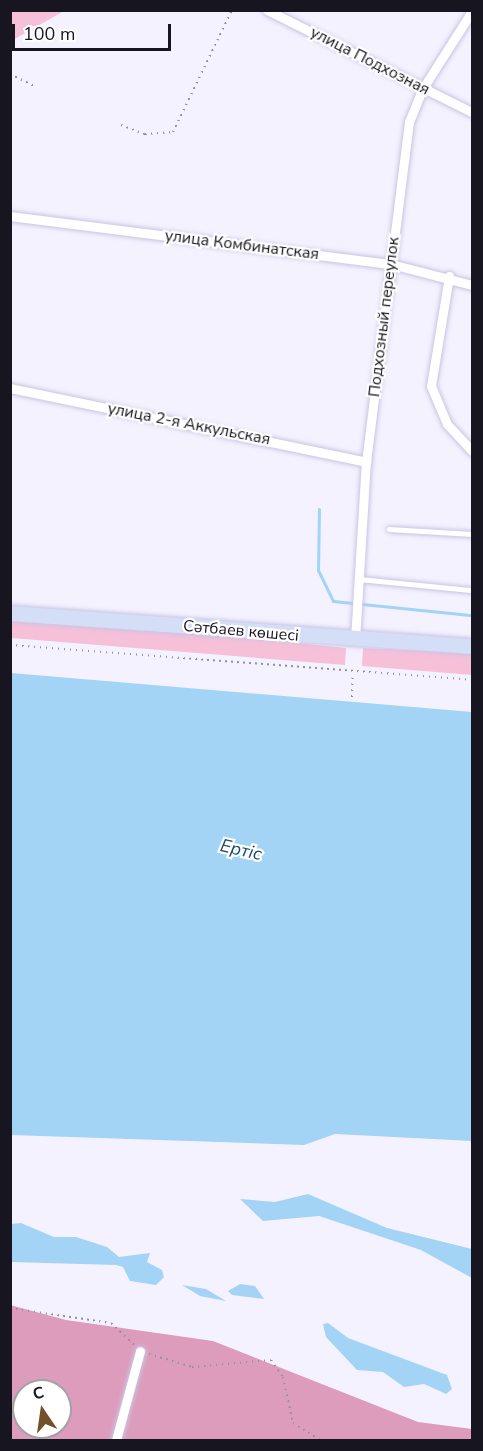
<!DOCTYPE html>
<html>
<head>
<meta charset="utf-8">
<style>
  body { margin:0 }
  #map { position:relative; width:483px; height:1451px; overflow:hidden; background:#f4f2ff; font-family:"Nunito Sans",sans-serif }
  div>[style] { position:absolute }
  .green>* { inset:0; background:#f6c0d9 }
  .forest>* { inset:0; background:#dd9cbc }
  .water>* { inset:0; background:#a3d3f5 }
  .stream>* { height:3px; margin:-1.5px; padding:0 1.5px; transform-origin:1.5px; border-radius:1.5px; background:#a3d3f5 }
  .path>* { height:2px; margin-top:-1px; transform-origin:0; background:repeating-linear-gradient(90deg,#92909c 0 1.5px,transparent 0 6px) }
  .roads { filter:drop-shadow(0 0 2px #cac4e3) drop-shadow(0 0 2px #cac4e3) }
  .lane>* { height:4.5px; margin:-2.25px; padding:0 2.25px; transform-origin:2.25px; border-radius:2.25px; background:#fff }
  .street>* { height:9px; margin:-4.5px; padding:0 4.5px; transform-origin:4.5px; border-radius:4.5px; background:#fff }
  .primary>* { height:15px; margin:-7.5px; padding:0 7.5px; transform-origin:7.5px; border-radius:7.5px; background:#d4def7 }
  span { translate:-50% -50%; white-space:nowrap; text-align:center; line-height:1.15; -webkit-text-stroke:4.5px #fff; paint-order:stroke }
  .street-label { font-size:16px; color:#171520 }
  .water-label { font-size:18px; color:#1c4a67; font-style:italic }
  .frame { position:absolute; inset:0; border:12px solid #171520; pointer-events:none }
  .north { position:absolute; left:12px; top:1379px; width:60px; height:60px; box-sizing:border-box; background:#fff; border:2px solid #a2a1a6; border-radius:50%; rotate:347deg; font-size:16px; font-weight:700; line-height:24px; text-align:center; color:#171520 }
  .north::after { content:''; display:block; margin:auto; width:21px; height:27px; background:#725128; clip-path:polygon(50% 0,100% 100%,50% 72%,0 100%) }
  .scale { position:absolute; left:12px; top:24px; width:159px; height:27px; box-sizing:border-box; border:3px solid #171520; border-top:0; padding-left:8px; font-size:18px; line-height:21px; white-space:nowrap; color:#171520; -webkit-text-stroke:4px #fff; paint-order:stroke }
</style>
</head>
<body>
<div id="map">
  <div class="green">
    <div style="clip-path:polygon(11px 10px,64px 10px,64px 11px,11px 41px)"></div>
    <div style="clip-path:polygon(10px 612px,346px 648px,345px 665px,11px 638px)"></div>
    <div style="clip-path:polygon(363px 648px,472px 653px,472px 675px,362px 666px)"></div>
  </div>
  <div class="forest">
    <div style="clip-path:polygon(evenodd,10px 1305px,66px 1320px,213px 1341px,418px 1422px,472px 1429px,472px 1440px,11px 1440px,10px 1305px,24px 1391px,60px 1391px,60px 1427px,24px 1427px,24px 1391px)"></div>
  </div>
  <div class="water">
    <div style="clip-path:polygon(11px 673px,472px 712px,472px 1141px,335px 1134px,304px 1145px,11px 1135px)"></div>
    <div style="clip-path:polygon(308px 1194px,387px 1228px,472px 1249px,472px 1278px,421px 1250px,319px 1216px,263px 1221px,240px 1199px,275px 1202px)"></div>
    <div style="clip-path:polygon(21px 1223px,54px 1237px,76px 1237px,107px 1247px,119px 1257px,150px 1253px,147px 1262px,162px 1270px,164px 1277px,156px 1285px,130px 1281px,123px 1267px,116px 1265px,11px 1262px,11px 1224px)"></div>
    <div style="clip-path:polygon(240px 1284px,255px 1286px,264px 1299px,232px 1295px,228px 1291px)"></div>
    <div style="clip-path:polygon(182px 1285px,206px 1289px,226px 1301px,200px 1296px)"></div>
    <div style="clip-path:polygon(328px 1323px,348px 1338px,447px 1375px,452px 1389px,446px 1394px,424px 1384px,404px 1387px,383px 1372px,357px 1370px,326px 1337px,323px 1324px)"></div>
  </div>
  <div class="stream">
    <div style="left:319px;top:509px;width:61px;rotate:90.9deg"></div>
    <div style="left:318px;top:570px;width:34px;rotate:64deg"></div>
    <div style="left:333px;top:601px;width:140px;rotate:5.8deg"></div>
  </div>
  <div class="path">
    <div style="left:10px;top:74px;width:28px;rotate:26deg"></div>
    <div style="left:121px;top:125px;width:26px;rotate:21deg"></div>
    <div style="left:145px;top:134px;width:28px;rotate:-4deg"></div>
    <div style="left:173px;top:132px;width:136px;rotate:-64.2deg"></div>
    <div style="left:10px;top:645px;width:463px;rotate:4.3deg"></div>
    <div style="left:352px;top:697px;width:24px;rotate:-88deg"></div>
    <div style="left:10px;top:1308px;width:102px;rotate:8.4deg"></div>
    <div style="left:111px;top:1323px;width:33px;rotate:43deg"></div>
    <div style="left:149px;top:1354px;width:45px;rotate:16.8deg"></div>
    <div style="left:192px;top:1367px;width:79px;rotate:-5.1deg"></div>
    <div style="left:271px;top:1360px;width:21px;rotate:55deg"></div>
    <div style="left:283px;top:1377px;width:47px;rotate:77.7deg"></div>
    <div style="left:293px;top:1423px;width:32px;rotate:32deg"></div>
  </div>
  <div class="roads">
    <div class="lane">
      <div style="left:389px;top:529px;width:83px;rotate:3.4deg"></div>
      <div style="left:359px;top:579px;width:114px;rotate:5.6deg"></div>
    </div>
    <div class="street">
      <div style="left:267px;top:10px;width:229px;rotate:26.5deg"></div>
      <div style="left:10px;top:216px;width:384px;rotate:7.2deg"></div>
      <div style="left:391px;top:264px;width:84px;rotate:14.5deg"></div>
      <div style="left:449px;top:276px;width:111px;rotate:99.3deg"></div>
      <div style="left:431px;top:386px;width:41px;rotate:67.2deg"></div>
      <div style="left:447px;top:424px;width:37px;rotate:47deg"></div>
      <div style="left:10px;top:388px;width:364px;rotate:11.7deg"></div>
      <div style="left:355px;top:640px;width:178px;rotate:-86.5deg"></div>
      <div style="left:366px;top:462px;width:343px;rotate:-82.8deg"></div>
      <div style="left:409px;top:122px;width:37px;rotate:-68deg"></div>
      <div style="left:423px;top:88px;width:91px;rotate:-57.5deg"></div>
      <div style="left:116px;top:1440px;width:92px;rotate:-74.9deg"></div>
    </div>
    <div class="primary">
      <div style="left:10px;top:613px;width:463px;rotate:4.1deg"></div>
    </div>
  </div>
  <div class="street-label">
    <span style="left:370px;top:61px;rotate:27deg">улица Подхозная</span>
    <span style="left:242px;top:245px;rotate:7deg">улица Комбинатская</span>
    <span style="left:384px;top:317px;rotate:-83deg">Подхозный переулок</span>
    <span style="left:189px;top:424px;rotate:11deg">улица 2-я Аккульская</span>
    <span style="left:241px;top:631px;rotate:5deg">Сәтбаев көшесі</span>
  </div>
  <div class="water-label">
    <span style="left:241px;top:850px;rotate:13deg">Ертіс</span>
  </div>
  <div class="frame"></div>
  <div class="north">С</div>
  <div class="scale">100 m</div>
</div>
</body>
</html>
